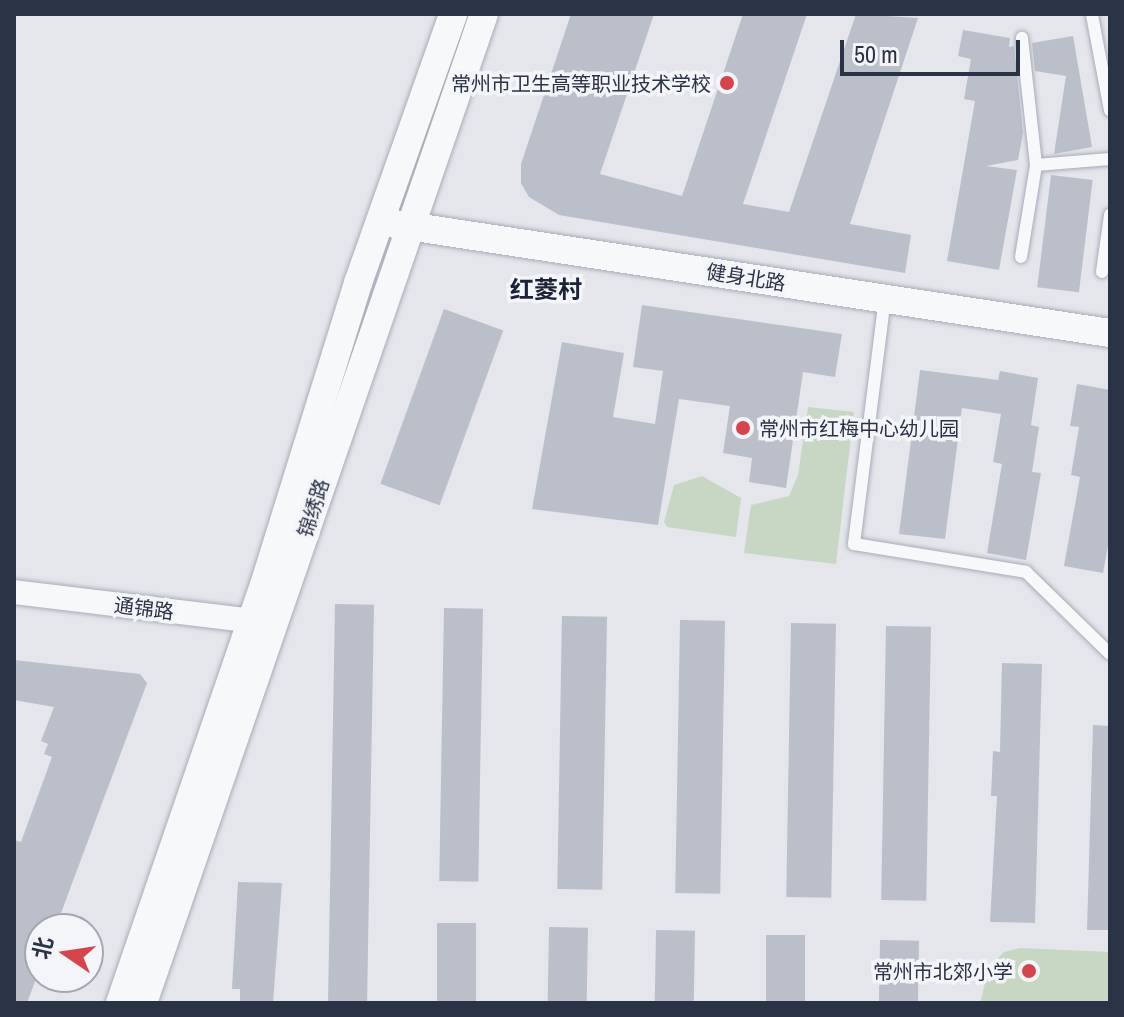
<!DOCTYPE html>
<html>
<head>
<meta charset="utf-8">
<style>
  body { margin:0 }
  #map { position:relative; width:1124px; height:1017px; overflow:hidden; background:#e4e6ec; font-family:"Archivo Narrow","Noto Sans SC",sans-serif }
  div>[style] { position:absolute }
  .green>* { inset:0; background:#c7d7c4 }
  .building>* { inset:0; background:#babfca; transform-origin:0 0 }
  .roads { filter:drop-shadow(0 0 2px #a8acb7) drop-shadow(0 0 2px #a8acb7) }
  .service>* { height:12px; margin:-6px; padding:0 6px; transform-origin:6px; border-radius:6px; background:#f7f8fa }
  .minor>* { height:24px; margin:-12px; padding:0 12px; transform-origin:12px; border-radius:12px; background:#f7f8fa }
  .tertiary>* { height:28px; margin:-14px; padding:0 14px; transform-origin:14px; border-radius:14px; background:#f7f8fa }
  .dots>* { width:22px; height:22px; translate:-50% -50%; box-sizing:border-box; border:4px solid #f4f5f9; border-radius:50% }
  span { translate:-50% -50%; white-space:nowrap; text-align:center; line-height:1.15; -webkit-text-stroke:7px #f4f5f9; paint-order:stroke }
  .poi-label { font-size:20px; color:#2a3246 }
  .right { translate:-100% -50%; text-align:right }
  .left { translate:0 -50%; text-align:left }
  .street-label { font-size:20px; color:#2a3246 }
  .quarter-label { font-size:24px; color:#1c2337; font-weight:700 }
  .frame { position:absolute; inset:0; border:16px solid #2a3246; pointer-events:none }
  .north { position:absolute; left:24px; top:913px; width:80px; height:80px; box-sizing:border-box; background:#f4f5f9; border:2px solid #a3a7b1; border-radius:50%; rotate:283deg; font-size:22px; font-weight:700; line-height:32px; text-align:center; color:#2a3246 }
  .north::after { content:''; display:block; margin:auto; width:28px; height:36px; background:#d6444c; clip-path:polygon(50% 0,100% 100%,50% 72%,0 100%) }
  .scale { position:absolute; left:840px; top:40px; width:180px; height:36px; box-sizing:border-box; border:4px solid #2a3246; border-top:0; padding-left:10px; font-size:24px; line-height:28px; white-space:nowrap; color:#2a3246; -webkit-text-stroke:6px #f4f5f9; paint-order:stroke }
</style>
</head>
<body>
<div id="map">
  <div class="green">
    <div style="clip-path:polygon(808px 407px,854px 412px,836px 564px,744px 553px,751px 505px,789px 496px,798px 475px)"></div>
    <div style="clip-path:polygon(702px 476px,741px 498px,736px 537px,667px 527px,664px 522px,674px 485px)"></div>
    <div style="clip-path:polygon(1020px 948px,1110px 952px,1110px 1003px,980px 1003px,989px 967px,1004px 952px)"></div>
  </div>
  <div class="building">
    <div style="clip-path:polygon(571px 14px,654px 14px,600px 174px,682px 196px,743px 14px,807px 14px,743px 204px,789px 212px,856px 14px,918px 18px,850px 224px,911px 235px,905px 273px,559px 215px,529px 197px,521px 183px,521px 164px)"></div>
    <div style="clip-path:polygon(963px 30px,1010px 38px,1009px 47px,1014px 46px,1023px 133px,1018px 160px,986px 166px,1017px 170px,999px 270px,947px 261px,975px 101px,964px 99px,971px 59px,958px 56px)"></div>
    <div style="clip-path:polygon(1073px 36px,1092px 147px,1054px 154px,1066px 76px,1035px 71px,1032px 43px)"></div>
    <div style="left:1051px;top:175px;width:42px;height:113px;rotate:7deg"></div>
    <div style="clip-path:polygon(642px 305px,842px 334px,835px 377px,803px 372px,786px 488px,749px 482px,752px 458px,723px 453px,730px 406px,679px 399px,658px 525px,532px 509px,562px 342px,624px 353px,613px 417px,655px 424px,663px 371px,633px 367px)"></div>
    <div style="left:444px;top:309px;width:63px;height:186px;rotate:20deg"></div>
    <div style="clip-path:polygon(920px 370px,998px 380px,1000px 371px,1038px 378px,1031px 425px,1039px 427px,1032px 472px,1041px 473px,1026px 560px,987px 553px,1002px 464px,993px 462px,1001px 414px,962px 408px,945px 539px,899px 534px)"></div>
    <div style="clip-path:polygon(1077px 384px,1110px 390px,1110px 535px,1103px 573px,1064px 566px,1080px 477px,1071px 475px,1079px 427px,1070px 426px)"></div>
    <div style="left:335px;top:604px;width:39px;height:399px;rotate:1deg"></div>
    <div style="left:444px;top:608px;width:39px;height:273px;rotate:1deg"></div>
    <div style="left:562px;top:616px;width:45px;height:273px;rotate:1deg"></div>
    <div style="left:680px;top:620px;width:45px;height:273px;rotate:1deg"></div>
    <div style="left:791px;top:623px;width:45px;height:274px;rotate:1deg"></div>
    <div style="left:886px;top:626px;width:45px;height:274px;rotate:1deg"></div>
    <div style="clip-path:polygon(14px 660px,140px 674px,147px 683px,55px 929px,40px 929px,40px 968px,27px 1003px,14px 1003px,14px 840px,21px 842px,52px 757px,44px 754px,48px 744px,41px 741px,54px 707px,14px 700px)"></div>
    <div style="clip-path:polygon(1002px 663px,1042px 664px,1035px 923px,990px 922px,997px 796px,991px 796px,993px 751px,1000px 752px)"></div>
    <div style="clip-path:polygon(1093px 725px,1110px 726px,1110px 930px,1087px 930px)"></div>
    <div style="clip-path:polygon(238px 882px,282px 883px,273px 1003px,240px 1003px,240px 989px,232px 989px)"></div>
    <div style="left:437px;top:923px;width:39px;height:80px"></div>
    <div style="left:549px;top:927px;width:39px;height:76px;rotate:1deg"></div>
    <div style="left:656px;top:930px;width:39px;height:73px;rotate:1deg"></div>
    <div style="left:766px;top:935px;width:39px;height:68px"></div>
    <div style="left:880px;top:940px;width:39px;height:63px;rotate:1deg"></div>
  </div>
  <div class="roads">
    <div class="service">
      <div style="left:1092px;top:15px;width:97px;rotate:79.3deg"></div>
      <div style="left:1036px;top:165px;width:74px;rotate:-4.6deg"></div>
      <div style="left:1021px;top:257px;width:93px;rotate:-80.7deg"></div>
      <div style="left:1036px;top:165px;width:128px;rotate:-96.3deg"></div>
      <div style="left:1102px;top:272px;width:58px;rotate:-82deg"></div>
      <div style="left:885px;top:298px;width:248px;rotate:97.2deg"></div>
      <div style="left:854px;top:544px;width:174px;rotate:9.2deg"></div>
      <div style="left:1026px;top:572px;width:117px;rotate:44.3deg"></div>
    </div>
    <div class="minor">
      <div style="left:14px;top:592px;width:258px;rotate:6.9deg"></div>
    </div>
    <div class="tertiary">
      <div style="left:395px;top:224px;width:723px;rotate:8.67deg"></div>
      <div style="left:120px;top:1003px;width:442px;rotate:-71deg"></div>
      <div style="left:264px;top:585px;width:316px;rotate:-72.7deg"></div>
      <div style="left:358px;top:283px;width:285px;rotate:-70.5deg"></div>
      <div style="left:143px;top:1003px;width:1046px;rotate:-70.98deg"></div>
    </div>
  </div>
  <div class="dots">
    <div style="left:727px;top:83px;background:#d6444c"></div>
    <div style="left:743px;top:428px;background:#d6444c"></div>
    <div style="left:1029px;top:971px;background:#d6444c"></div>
  </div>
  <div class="poi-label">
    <span class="right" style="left:711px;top:83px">常州市卫生高等职业技术学校</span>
    <span class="left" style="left:759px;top:428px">常州市红梅中心幼儿园</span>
    <span class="right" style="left:1013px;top:971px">常州市北郊小学</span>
  </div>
  <div class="street-label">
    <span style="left:746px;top:277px;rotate:9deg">健身北路</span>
    <span style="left:313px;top:508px;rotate:-72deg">锦绣路</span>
    <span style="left:144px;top:608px;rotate:7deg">通锦路</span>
  </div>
  <div class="quarter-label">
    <span style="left:546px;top:290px">红菱村</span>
  </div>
  <div class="frame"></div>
  <div class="north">北</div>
  <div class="scale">50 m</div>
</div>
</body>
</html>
